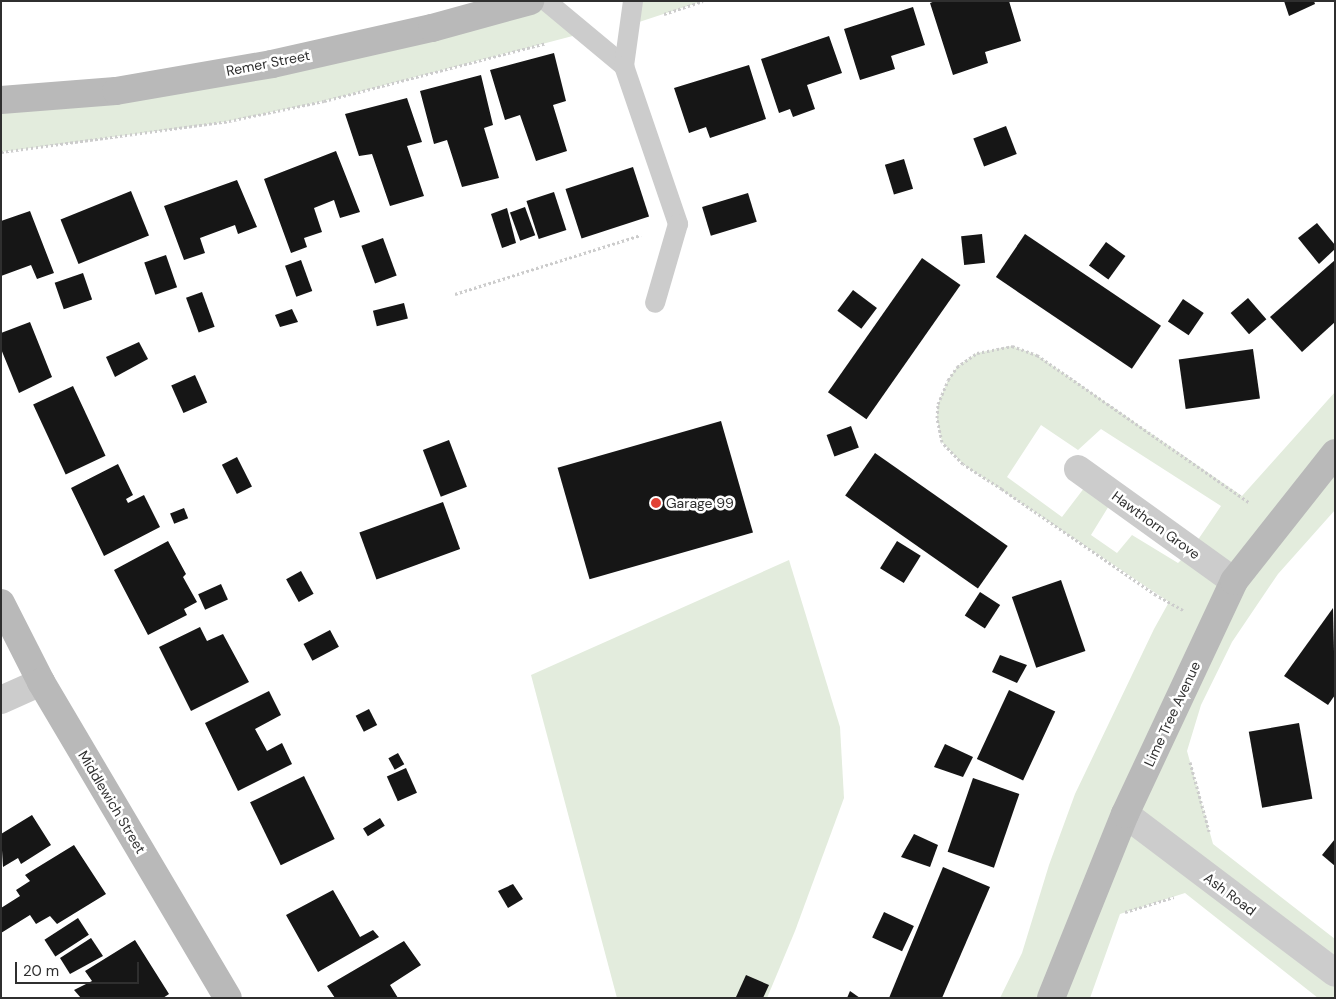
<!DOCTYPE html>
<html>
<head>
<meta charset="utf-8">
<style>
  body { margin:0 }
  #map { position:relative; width:1336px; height:999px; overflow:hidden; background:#fff; font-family:"DM Sans",sans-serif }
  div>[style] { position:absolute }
  .green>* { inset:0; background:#e3ecdd }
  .building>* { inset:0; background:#161616; transform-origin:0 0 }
  .path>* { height:3px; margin-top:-1.5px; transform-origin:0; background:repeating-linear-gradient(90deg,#ccc 0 2.5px,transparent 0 5px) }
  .lane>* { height:20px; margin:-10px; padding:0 10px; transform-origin:10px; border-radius:10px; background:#ccc }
  .street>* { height:28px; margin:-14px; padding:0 14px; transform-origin:14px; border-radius:14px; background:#ccc }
  .secondary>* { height:28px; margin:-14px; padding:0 14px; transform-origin:14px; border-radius:14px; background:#b9b9b9 }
  .dots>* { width:14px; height:14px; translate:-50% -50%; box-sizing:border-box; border:2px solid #fff; border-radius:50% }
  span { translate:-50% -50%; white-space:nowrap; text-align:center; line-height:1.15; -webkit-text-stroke:5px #fff; paint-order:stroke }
  .street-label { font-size:14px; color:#2f2f2f }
  .poi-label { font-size:14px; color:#2f2f2f }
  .left { translate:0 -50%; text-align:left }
  .frame { position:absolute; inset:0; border:2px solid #2f2f2f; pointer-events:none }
  .scale { position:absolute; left:15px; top:962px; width:124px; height:22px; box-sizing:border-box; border:2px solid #2f2f2f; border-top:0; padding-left:6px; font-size:15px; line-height:18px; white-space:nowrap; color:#2f2f2f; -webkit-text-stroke:4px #fff; paint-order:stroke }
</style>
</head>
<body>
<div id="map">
  <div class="green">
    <div style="clip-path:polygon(530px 1px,584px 33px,324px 101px,224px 122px,1px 152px,1px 100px,116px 91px)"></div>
    <div style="clip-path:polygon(633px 1px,703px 1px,630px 25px)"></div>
    <div style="clip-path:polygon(evenodd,1012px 346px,1037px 355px,1242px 496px,1335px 392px,1335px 510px,1278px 574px,1232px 642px,1201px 705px,1187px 751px,1213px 844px,1335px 939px,1335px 998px,1318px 998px,1185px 893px,1120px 914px,1090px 998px,1000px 998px,1022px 953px,1049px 865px,1075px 794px,1154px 629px,1169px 602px,963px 464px,942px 442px,937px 418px,938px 404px,948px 380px,957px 367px,977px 353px,1012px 346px,1041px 425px,1078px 450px,1101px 429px,1221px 506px,1191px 550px,1178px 563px,1132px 535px,1117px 553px,1091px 535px,1115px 496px,1091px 479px,1062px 517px,1007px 477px,1041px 425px)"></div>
    <div style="clip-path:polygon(789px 560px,840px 727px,844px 798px,795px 931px,767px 998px,617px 998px,531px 675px)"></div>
  </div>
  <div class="building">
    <div style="clip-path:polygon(935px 1px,1009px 1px,1021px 41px,985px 52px,988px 63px,953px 75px,930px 3px)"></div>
    <div style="clip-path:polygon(1284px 1px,1314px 1px,1315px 4px,1289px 16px)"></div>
    <div style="clip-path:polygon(913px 7px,925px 45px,891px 56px,895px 69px,860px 80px,844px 29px)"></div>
    <div style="clip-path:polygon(829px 36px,842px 73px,807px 85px,815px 109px,793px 117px,790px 109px,779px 113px,761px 59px)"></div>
    <div style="clip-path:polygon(554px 53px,566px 101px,553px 105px,567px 151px,536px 161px,520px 115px,505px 120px,490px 70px)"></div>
    <div style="clip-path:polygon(749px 65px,766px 119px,710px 138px,706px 127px,689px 133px,674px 88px)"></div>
    <div style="clip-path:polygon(481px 75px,493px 125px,484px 128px,499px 178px,462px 187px,447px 140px,434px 144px,420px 91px)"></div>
    <div style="clip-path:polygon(407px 98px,422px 142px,407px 146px,424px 196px,390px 206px,372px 154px,359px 156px,345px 114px)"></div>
    <div style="left:1006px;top:126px;width:30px;height:35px;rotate:69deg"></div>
    <div style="clip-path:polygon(336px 151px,360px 212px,340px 218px,334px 200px,314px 208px,322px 232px,304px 238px,307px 247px,291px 253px,264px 179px)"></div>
    <div style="left:904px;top:159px;width:31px;height:20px;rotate:73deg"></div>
    <div style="left:633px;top:167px;width:52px;height:71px;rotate:72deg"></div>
    <div style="clip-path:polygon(237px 180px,257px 227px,238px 234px,235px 225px,200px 238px,205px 253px,184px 260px,164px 206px)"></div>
    <div style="left:131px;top:191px;width:48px;height:76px;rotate:68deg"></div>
    <div style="left:554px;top:192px;width:40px;height:29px;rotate:72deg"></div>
    <div style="left:748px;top:193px;width:30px;height:48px;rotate:73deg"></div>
    <div style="left:525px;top:207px;width:30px;height:16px;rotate:70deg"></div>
    <div style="clip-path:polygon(507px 208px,516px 243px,502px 248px,491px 214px)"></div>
    <div style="clip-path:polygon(30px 211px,54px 273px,37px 279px,31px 265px,1px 276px,1px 221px)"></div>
    <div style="clip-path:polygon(1317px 223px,1335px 245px,1335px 249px,1319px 264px,1298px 238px)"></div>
    <div style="left:982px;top:234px;width:29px;height:21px;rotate:84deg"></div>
    <div style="left:1025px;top:234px;width:164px;height:52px;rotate:34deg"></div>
    <div style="left:383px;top:238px;width:40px;height:23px;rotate:70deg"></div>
    <div style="left:1106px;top:242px;width:24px;height:29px;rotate:36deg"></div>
    <div style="left:166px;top:255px;width:34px;height:23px;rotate:71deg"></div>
    <div style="left:922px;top:258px;width:47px;height:164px;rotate:35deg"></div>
    <div style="left:301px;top:260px;width:33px;height:17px;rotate:70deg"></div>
    <div style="clip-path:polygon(1335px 260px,1335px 322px,1302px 352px,1270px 317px)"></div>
    <div style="left:83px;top:273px;width:28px;height:30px;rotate:71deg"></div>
    <div style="left:853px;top:290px;width:30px;height:26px;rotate:37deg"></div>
    <div style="left:202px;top:292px;width:37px;height:17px;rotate:70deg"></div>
    <div style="left:1248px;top:298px;width:28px;height:23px;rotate:49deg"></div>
    <div style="left:1183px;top:299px;width:25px;height:27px;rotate:34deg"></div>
    <div style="left:404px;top:303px;width:16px;height:32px;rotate:76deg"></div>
    <div style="clip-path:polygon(292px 309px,298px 322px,280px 327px,275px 315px)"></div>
    <div style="clip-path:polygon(30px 322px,52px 377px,19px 393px,1px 349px,1px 333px)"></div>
    <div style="clip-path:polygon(139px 342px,148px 359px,115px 377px,106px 357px)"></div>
    <div style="left:1253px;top:349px;width:50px;height:75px;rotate:82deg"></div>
    <div style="left:195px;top:375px;width:30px;height:26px;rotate:66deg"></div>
    <div style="left:73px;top:386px;width:77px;height:44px;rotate:65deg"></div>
    <div style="left:721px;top:421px;width:116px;height:170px;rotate:74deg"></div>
    <div style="left:851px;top:426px;width:23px;height:26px;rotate:70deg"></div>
    <div style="left:449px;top:440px;width:50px;height:28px;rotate:69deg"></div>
    <div style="left:875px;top:453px;width:162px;height:52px;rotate:35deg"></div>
    <div style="left:237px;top:457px;width:33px;height:17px;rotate:63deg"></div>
    <div style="clip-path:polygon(118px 464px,133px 495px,126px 499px,128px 503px,144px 495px,160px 527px,104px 556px,71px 488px)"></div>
    <div style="left:443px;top:502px;width:50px;height:89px;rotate:70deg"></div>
    <div style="left:184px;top:508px;width:11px;height:15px;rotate:68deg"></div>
    <div style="clip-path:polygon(168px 541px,186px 574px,183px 577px,197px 602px,184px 609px,187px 615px,148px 635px,114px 570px)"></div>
    <div style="left:897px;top:541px;width:28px;height:32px;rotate:32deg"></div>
    <div style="left:301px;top:571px;width:26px;height:17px;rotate:61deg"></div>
    <div style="left:1061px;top:580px;width:75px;height:52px;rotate:71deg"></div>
    <div style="left:221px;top:584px;width:17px;height:25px;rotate:66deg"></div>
    <div style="left:980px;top:592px;width:24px;height:28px;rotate:33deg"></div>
    <div style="clip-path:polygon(1333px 608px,1335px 695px,1328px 705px,1284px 676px)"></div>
    <div style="clip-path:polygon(200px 627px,207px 641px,223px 634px,249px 682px,191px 711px,159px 647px)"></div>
    <div style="left:330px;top:630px;width:19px;height:30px;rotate:62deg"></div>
    <div style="clip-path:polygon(1000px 655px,1027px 665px,1017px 683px,992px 672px)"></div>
    <div style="left:1009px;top:690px;width:51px;height:76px;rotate:25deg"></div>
    <div style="clip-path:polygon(269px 691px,281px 715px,255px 729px,267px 751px,282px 743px,292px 764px,238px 791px,205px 723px)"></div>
    <div style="left:369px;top:709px;width:18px;height:15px;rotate:63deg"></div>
    <div style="left:1299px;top:723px;width:77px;height:51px;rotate:80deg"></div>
    <div style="clip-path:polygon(945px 744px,973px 757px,963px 777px,934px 767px)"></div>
    <div style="left:398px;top:753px;width:13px;height:11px;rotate:61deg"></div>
    <div style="left:406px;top:768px;width:27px;height:21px;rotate:66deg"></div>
    <div style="left:304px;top:776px;width:70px;height:60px;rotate:64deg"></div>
    <div style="left:973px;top:778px;width:49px;height:78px;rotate:19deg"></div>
    <div style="clip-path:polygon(32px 815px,51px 845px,21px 864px,18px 858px,3px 867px,1px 834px)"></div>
    <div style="left:380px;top:818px;width:9px;height:20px;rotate:58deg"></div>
    <div style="clip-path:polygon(914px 834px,938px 845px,930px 867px,901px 857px)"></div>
    <div style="clip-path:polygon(1335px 839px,1335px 866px,1322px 855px)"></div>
    <div style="clip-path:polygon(74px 845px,106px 894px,57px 924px,50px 916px,36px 924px,30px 915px,1px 933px,1px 908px,20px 896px,16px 890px,30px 881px,25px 875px)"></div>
    <div style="clip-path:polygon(943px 867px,990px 887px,942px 998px,889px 998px)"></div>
    <div style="clip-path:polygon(513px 884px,523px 899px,508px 908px,498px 891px)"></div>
    <div style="clip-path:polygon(333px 890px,360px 937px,373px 930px,379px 937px,318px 972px,286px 915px)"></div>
    <div style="left:884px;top:912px;width:33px;height:28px;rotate:25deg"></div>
    <div style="left:78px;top:918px;width:20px;height:40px;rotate:57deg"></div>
    <div style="clip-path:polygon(91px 938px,103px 956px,70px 974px,60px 958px)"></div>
    <div style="clip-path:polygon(135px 940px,169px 994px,163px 998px,81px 998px,74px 990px,92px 981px,85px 971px)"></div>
    <div style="clip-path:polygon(404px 941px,421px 965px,390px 985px,398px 998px,335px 998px,327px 986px)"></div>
    <div style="clip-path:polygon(746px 975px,769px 985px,763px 998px,736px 997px)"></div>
    <div style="clip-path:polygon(850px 991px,860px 998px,847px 998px)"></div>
  </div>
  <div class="path">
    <div style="left:664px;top:14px;width:41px;rotate:-18.4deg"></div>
    <div style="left:1px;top:152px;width:225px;rotate:-7.7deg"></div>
    <div style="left:224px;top:122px;width:102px;rotate:-11.9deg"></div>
    <div style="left:324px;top:101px;width:229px;rotate:-14.6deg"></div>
    <div style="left:455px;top:294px;width:195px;rotate:-17.6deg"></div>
    <div style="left:1183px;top:610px;width:31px;rotate:-151deg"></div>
    <div style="left:1156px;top:595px;width:187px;rotate:-145.5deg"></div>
    <div style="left:1002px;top:489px;width:46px;rotate:-147.3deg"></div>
    <div style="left:963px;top:464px;width:30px;rotate:-134deg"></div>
    <div style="left:942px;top:442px;width:25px;rotate:-102deg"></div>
    <div style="left:937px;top:418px;width:14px;rotate:-86deg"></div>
    <div style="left:938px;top:404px;width:26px;rotate:-67deg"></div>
    <div style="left:948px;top:380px;width:16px;rotate:-55deg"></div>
    <div style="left:957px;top:367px;width:24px;rotate:-35deg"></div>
    <div style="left:977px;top:353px;width:36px;rotate:-11deg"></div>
    <div style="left:1012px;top:346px;width:27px;rotate:20deg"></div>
    <div style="left:1037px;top:355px;width:259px;rotate:34.8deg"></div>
    <div style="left:1190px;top:762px;width:72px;rotate:74.6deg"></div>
    <div style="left:1125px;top:912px;width:51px;rotate:-17deg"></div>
  </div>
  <div class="lane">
    <div style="left:546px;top:1px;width:102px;rotate:39.8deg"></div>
    <div style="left:624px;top:66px;width:66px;rotate:-82.1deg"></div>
    <div style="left:624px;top:66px;width:167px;rotate:71.1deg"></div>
    <div style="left:678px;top:224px;width:82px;rotate:106.2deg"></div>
  </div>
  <div class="street">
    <div style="left:1078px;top:469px;width:192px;rotate:35.7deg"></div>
    <div style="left:1px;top:700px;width:44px;rotate:-24.2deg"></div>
    <div style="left:1125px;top:814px;width:263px;rotate:37.1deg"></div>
  </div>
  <div class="secondary">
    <div style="left:1px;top:100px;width:115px;rotate:-4.5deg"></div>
    <div style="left:116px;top:91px;width:158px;rotate:-9.8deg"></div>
    <div style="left:272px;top:64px;width:164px;rotate:-12.7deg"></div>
    <div style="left:432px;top:28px;width:102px;rotate:-15.4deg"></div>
    <div style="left:1px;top:603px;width:89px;rotate:63.1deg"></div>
    <div style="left:41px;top:682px;width:367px;rotate:59.4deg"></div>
    <div style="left:1051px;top:998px;width:198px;rotate:-68.1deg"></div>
    <div style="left:1125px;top:814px;width:257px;rotate:-64.9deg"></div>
    <div style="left:1234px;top:581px;width:163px;rotate:-51.7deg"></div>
  </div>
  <div class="dots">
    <div style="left:656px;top:503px;background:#e14235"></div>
  </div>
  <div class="street-label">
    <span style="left:268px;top:63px;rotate:-11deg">Remer Street</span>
    <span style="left:1156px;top:525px;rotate:36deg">Hawthorn Grove</span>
    <span style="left:1172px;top:714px;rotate:-65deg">Lime Tree Avenue</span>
    <span style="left:112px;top:802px;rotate:59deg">Middlewich Street</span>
    <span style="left:1230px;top:894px;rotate:37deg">Ash Road</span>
  </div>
  <div class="poi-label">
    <span class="left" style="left:666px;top:503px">Garage 99</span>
  </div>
  <div class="frame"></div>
  <div class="scale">20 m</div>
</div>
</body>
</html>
